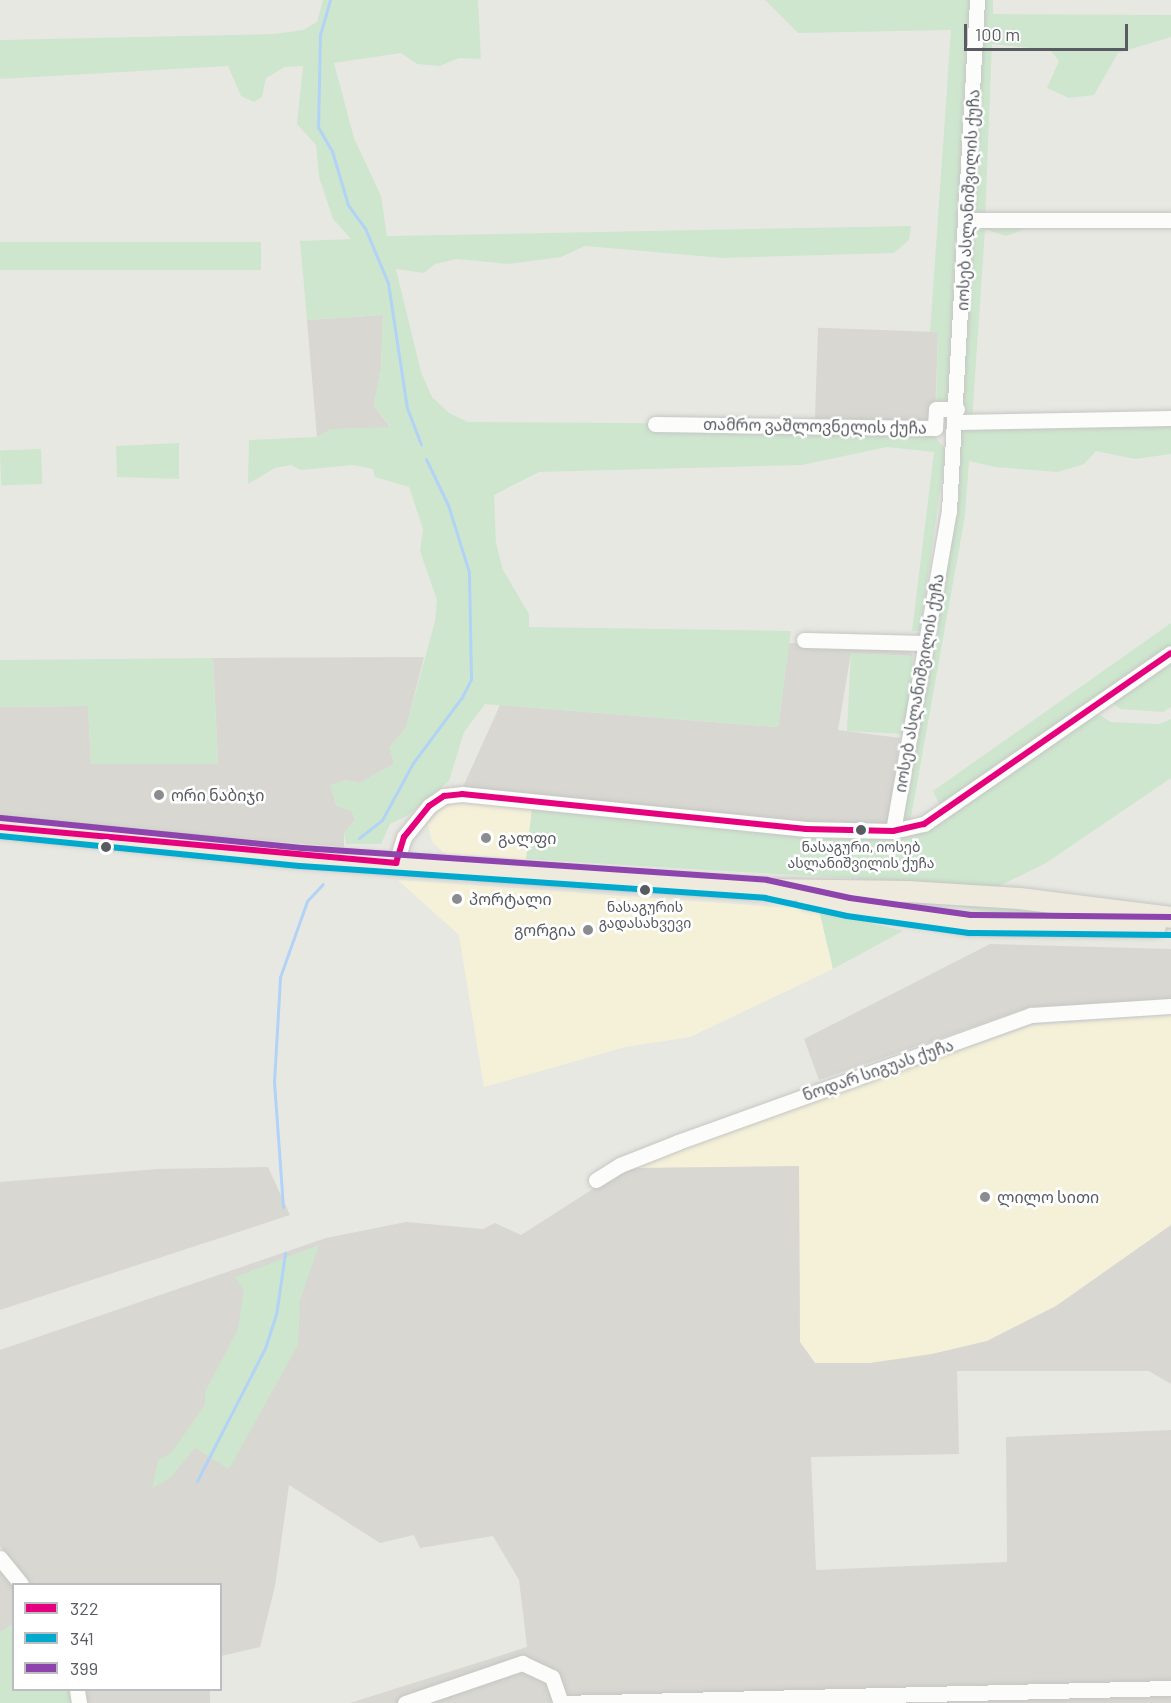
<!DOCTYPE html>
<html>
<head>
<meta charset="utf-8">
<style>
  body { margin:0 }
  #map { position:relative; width:1171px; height:1703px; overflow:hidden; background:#e8e8e2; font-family:Barlow,"Noto Sans Georgian",sans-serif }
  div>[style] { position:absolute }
  .commercial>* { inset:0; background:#f5f1d8 }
  .industrial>* { inset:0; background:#d8d7d1; transform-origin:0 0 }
  .green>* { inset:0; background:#cee6ce; transform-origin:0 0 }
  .stream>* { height:3px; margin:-1.5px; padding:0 1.5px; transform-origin:1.5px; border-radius:1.5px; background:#b2d3f6 }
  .roads { filter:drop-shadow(0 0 2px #c5c6c4) drop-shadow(0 0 2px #c5c6c4) }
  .minor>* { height:15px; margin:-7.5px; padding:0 7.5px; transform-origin:7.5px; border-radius:7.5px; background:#fcfcfb }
  .highway>* { height:21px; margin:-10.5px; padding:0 10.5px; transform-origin:10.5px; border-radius:10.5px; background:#eeebde }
  .bus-1>* { height:6px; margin:-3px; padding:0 3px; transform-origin:3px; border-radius:3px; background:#e5007d }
  .bus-2>* { height:6px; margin:-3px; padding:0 3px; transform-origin:3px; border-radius:3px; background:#00a9ce }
  .bus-3>* { height:6px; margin:-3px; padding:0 3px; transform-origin:3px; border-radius:3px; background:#8e44ad }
  .dots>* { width:16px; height:16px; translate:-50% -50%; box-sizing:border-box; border:3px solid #fff; border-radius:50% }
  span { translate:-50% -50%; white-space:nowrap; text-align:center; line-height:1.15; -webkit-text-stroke:5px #fff; paint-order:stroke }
  .bus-label { font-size:14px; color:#585b61 }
  .street-label { font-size:16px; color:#585b61 }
  .poi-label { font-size:16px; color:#585b61 }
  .left { translate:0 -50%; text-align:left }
  .right { translate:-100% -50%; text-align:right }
  .legend { position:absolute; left:12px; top:1583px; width:210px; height:108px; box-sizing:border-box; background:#fff; border:2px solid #bcbdc0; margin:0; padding:8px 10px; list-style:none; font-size:18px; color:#585b61 }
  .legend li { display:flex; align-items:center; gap:12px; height:30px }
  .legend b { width:30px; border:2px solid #bcbdc0 }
  .scale { position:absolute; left:964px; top:24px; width:164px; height:27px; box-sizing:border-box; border:3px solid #585b61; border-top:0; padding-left:8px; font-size:18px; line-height:21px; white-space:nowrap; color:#585b61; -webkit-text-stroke:4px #fff; paint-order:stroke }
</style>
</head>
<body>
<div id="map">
  <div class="commercial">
    <div style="clip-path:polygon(477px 800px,532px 809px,526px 859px,444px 853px,432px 842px,428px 824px,445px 806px)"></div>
    <div style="clip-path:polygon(398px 880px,819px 910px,833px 969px,690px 1037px,625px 1047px,484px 1087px,459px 935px)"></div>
    <div style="clip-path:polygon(1171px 1015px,1171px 1225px,1056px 1306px,987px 1341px,932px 1354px,870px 1363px,815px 1363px,800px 1342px,799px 1166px,635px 1168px,635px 1162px,1034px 1025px)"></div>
  </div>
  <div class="industrial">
    <div style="clip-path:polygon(383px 315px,381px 368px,374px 406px,391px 428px,332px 429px,317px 437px,307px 320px)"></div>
    <div style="left:938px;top:332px;width:96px;height:120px;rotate:92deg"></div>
    <div style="clip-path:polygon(789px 643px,908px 646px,913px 656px,851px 653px,838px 730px,900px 738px,887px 826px,781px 823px,463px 787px,500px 705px,778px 727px)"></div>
    <div style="clip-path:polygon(424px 657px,406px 728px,390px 747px,394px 764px,360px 783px,345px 780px,355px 820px,344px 833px,344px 847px,0 819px,0 707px,88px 706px,91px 764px,218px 763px,213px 658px)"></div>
    <div style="clip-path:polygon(990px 944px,1171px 949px,1171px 999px,1030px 1007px,819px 1080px,804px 1039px)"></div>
    <div style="clip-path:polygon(635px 1162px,636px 1168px,799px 1166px,800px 1342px,815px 1363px,870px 1363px,932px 1354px,987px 1341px,1056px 1306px,1171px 1225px,1171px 1384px,1149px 1371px,957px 1371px,959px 1454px,811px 1457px,816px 1570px,1007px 1562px,1006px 1437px,1171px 1430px,1171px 1703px,350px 1703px,527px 1647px,519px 1580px,493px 1536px,420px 1548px,414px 1535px,380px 1543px,289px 1485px,275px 1586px,260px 1647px,221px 1656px,220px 1584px,29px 1584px,0 1546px,0 1350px,326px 1238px,406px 1222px,483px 1229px,495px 1223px,521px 1235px)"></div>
    <div style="clip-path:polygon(268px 1167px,290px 1215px,0 1310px,0 1182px,158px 1169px)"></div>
    <div style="clip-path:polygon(0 1567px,14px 1584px,13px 1624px,0 1632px)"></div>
    <div style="left:81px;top:1690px;width:129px;height:14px"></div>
  </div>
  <div class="green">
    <div style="clip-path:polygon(323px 0,478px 0,481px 59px,459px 58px,440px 66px,417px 64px,401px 53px,334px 63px,354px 138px,381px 196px,387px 236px,911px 226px,909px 240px,894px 253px,723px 258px,585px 246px,561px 257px,509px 264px,457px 259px,435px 264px,424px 273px,396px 269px,421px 372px,432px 397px,449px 413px,468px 422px,925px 425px,946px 450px,920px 631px,912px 631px,934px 452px,887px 447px,802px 465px,539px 472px,494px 495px,496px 543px,503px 570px,529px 614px,529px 627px,791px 631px,778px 727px,485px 704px,464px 732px,449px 781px,407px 816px,390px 824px,381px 844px,346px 844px,344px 833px,355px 820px,351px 811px,336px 806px,330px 785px,345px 780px,360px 783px,394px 764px,390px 747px,406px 728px,435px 621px,437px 600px,420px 551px,423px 529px,409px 487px,375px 477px,373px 469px,353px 465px,301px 470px,291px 465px,275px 468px,248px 484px,249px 440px,317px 437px,332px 429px,391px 427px,374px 406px,381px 368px,383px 315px,307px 320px,300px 241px,351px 239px,333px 219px,319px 177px,316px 145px,297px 124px,303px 66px,285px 67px,266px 78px,262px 97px,254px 102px,241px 96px,228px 66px,0 79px,0 40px,274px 34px,303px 30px,317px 22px)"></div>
    <div style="clip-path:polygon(765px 0,993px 0,993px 14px,1171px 15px,1171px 37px,1118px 53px,1094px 95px,1069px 98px,1047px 88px,1059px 61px,1050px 50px,992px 44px,985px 219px,1048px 220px,1006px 236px,985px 229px,972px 421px,1171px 418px,1171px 454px,1135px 459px,1096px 451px,1084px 464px,1058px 472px,995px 467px,969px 461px,965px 516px,910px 823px,899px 821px,955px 512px,961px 426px,936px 409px,938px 332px,930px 332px,951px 30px,798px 33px)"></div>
    <div style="left:261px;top:242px;width:28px;height:261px;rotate:90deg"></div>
    <div style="clip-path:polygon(179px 443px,179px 479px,117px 477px,116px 446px)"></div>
    <div style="left:41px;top:449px;width:35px;height:41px;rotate:88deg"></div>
    <div style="clip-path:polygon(1171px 623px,1171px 648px,940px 806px,933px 791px)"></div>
    <div style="left:851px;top:653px;width:62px;height:78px;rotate:3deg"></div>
    <div style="clip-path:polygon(213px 658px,218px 764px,91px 764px,88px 706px,0 707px,0 660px)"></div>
    <div style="clip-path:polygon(1171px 661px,1171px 707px,1163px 712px,1120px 709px,1112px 702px)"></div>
    <div style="clip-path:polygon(1095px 712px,1111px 722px,1160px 724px,1171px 719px,1171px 778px,1046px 863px,997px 887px,526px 859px,532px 809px,839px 839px,891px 839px,910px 835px)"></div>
    <div style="clip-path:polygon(958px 899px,1066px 914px,1006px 915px,921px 900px)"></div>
    <div style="clip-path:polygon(819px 910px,903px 931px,833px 969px)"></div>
    <div style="clip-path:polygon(319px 1245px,300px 1300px,298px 1345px,229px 1469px,195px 1448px,171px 1477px,152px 1489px,158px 1460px,171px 1453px,205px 1405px,205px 1392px,238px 1329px,244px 1290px,235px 1277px)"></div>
    <div style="clip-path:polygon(13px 1624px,14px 1690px,70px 1690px,74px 1703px,0 1703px,0 1632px)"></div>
  </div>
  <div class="stream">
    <div style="left:330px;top:0;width:35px;rotate:106deg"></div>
    <div style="left:320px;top:34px;width:93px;rotate:91.2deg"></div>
    <div style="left:318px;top:127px;width:28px;rotate:60deg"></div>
    <div style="left:332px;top:151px;width:56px;rotate:73.5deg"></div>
    <div style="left:348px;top:205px;width:29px;rotate:54deg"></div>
    <div style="left:365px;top:228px;width:60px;rotate:67.3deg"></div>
    <div style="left:388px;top:283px;width:126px;rotate:81.4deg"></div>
    <div style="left:407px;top:408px;width:39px;rotate:69deg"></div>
    <div style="left:359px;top:838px;width:29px;rotate:-38deg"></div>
    <div style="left:382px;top:820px;width:65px;rotate:-61.5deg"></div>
    <div style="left:413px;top:763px;width:82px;rotate:-53.4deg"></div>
    <div style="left:462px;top:697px;width:20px;rotate:-63deg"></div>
    <div style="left:471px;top:679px;width:107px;rotate:-91.1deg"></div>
    <div style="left:469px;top:572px;width:70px;rotate:-107.4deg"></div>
    <div style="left:448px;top:505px;width:51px;rotate:-115.6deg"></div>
    <div style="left:283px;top:1207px;width:125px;rotate:-94.1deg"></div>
    <div style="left:274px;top:1082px;width:105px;rotate:-86.7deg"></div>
    <div style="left:280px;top:977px;width:81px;rotate:-70.4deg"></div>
    <div style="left:307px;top:901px;width:23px;rotate:-47deg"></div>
    <div style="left:197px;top:1481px;width:149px;rotate:-62.9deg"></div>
    <div style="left:265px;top:1348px;width:35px;rotate:-72deg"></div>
    <div style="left:276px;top:1315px;width:63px;rotate:-81.7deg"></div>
  </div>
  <div class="roads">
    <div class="minor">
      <div style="left:967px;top:220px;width:204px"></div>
      <div style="left:957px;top:422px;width:214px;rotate:-1.1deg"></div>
      <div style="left:655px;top:424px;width:280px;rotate:0.8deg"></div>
      <div style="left:935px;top:428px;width:19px;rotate:-87deg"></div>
      <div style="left:936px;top:409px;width:21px"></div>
      <div style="left:804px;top:640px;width:122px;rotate:1.4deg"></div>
      <div style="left:893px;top:831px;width:325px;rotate:-80.1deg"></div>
      <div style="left:949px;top:511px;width:512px;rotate:-86.86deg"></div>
      <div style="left:396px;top:863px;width:27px;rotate:-73deg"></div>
      <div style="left:404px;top:837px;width:40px;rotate:-51deg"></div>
      <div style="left:429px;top:806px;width:18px;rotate:-34deg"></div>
      <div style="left:444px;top:796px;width:18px;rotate:-6deg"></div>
      <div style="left:462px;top:794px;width:346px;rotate:5.8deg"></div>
      <div style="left:806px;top:829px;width:87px;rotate:1.3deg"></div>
      <div style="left:893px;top:831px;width:32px;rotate:-13deg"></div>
      <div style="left:924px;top:824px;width:300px;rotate:-34.7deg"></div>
      <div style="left:596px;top:1180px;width:28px;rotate:-32deg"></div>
      <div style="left:620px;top:1165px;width:62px;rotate:-21.6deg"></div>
      <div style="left:678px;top:1142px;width:375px;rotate:-19.8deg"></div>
      <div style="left:1031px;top:1015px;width:140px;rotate:-3.7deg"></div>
      <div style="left:0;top:1558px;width:33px;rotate:51deg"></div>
      <div style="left:77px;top:1690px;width:13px;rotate:81deg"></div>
      <div style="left:405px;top:1703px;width:124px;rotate:-18.9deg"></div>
      <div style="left:522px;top:1663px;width:33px;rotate:25deg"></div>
      <div style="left:552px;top:1677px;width:28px;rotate:71deg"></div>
      <div style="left:561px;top:1703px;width:610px;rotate:-1.41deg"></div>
    </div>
    <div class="highway">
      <div style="left:0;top:827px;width:302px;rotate:5.7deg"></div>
      <div style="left:301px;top:857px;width:294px;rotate:4.1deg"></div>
      <div style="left:594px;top:878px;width:172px;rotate:3.7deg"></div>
      <div style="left:766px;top:889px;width:141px;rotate:0.8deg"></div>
      <div style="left:907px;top:891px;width:112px;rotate:3.6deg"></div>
      <div style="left:1019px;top:898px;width:153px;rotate:7.1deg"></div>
      <div style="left:807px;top:898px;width:165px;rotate:9.1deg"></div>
      <div style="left:970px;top:924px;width:185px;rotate:0.6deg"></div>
    </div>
  </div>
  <div class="bus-1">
    <div style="left:0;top:827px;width:398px;rotate:5.2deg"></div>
    <div style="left:396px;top:863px;width:27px;rotate:-73deg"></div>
    <div style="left:404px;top:837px;width:40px;rotate:-51deg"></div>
    <div style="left:429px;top:806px;width:18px;rotate:-34deg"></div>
    <div style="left:444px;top:796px;width:18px;rotate:-6deg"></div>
    <div style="left:462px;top:794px;width:346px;rotate:5.8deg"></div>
    <div style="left:806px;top:829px;width:87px;rotate:1.3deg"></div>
    <div style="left:893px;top:831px;width:32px;rotate:-13deg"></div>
    <div style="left:924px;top:824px;width:300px;rotate:-34.7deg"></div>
  </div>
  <div class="bus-2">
    <div style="left:0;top:836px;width:301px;rotate:5.7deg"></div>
    <div style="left:300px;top:866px;width:466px;rotate:3.9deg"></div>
    <div style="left:765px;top:898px;width:84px;rotate:12.4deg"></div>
    <div style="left:847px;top:916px;width:123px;rotate:7.9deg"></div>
    <div style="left:969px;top:933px;width:202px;rotate:0.6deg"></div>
  </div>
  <div class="bus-3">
    <div style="left:1px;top:818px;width:302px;rotate:5.7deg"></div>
    <div style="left:302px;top:848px;width:466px;rotate:3.9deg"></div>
    <div style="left:767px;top:880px;width:85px;rotate:12.2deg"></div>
    <div style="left:850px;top:898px;width:122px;rotate:8deg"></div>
    <div style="left:971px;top:915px;width:200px;rotate:0.6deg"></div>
  </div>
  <div class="dots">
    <div style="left:159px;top:795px;background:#8a8c8e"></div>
    <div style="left:861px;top:830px;background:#585b61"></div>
    <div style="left:486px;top:838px;background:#8a8c8e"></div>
    <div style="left:106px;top:847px;background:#585b61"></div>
    <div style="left:645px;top:890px;background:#585b61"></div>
    <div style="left:457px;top:899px;background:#8a8c8e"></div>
    <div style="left:588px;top:930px;background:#8a8c8e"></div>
    <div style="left:985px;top:1197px;background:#8a8c8e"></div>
  </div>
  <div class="bus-label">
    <span style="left:861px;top:855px">ნასაგური, იოსებ<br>ასლანიშვილის ქუჩა</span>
    <span style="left:645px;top:915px">ნასაგურის<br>გადასახვევი</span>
  </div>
  <div class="street-label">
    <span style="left:968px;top:200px;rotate:-87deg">იოსებ ასლანიშვილის ქუჩა</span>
    <span style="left:815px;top:426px;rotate:1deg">თამრო ვაშლოვნელის ქუჩა</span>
    <span style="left:919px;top:683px;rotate:-80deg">იოსებ ასლანიშვილის ქუჩა</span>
    <span style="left:878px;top:1070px;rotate:-19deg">ნოდარ სიგუას ქუჩა</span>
  </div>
  <div class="poi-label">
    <span class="left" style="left:171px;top:795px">ორი ნაბიჯი</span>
    <span class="left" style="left:498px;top:838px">გალფი</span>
    <span class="left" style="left:469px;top:899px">პორტალი</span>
    <span class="right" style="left:576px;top:930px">გორგია</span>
    <span class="left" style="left:997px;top:1197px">ლილო სითი</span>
  </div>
  <ul class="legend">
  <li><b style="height:8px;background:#e5007d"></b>322</li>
  <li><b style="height:8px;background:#00a9ce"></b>341</li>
  <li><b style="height:8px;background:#8e44ad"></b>399</li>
  </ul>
  <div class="scale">100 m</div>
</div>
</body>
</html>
